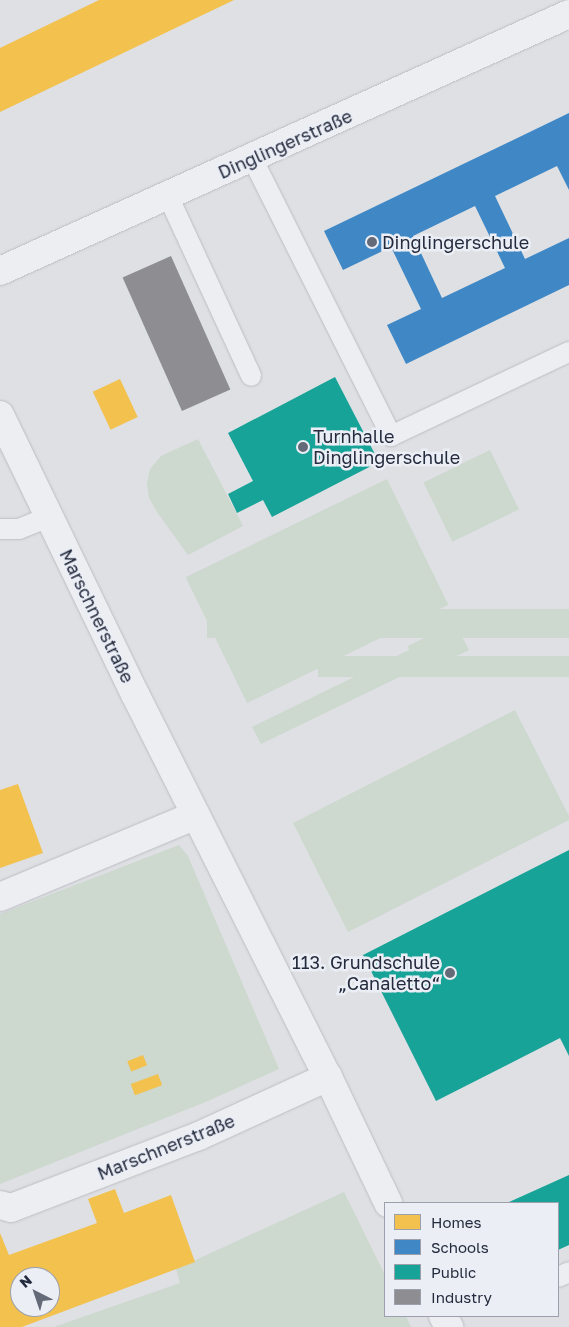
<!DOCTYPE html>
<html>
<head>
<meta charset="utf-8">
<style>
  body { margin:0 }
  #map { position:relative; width:569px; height:1327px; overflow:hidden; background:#dee0e4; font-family:"Golos Text",sans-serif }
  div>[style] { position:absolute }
  .green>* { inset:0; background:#cdd8ce; transform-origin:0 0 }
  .homes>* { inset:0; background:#f2c14e; transform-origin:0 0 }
  .schools>* { inset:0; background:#3f88c5 }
  .public>* { inset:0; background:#17a398 }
  .industry>* { inset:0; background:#8d8d92; transform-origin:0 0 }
  .roads { filter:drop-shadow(0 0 1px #bbbdc2) drop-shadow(0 0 1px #bbbdc2) }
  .lane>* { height:20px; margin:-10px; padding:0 10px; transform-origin:10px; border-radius:10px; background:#edeef1 }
  .street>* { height:28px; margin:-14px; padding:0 14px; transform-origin:14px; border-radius:14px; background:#edeef1 }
  .dots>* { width:14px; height:14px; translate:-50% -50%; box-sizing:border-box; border:2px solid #ebeef5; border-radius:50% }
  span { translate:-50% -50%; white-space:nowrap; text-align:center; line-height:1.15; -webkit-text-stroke:5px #ebeef5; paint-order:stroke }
  .street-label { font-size:18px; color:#242b3e }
  .poi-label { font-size:18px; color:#242b3e }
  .left { translate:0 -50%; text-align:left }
  .right { translate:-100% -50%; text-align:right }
  .legend { position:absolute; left:384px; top:1202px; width:175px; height:115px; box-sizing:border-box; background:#ebeef5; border:1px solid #9ba0ac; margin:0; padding:6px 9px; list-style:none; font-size:15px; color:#242b3e }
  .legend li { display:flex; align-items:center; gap:10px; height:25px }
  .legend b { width:25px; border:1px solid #9ba0ac }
  .north { position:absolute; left:10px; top:1267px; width:50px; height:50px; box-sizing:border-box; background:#ebeef5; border:1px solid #9ba0ac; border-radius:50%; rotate:319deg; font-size:14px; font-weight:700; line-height:20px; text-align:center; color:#242b3e }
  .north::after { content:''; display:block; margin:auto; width:18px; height:22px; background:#656a78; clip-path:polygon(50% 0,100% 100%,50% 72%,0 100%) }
</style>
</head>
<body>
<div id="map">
  <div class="green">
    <div style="clip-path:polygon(198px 439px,243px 526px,188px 555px,157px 512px,149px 498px,147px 483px,150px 469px,161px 456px)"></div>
    <div style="left:490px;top:450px;width:66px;height:74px;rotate:64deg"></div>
    <div style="left:387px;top:479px;width:140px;height:224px;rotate:64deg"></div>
    <div style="left:569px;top:609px;width:29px;height:362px;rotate:90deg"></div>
    <div style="clip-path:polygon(455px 623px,469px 650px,421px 673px,418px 668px,261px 744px,252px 727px,409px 650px,408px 646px)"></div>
    <div style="left:569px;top:656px;width:21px;height:251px;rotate:90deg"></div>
    <div style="clip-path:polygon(515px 710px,569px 816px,569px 820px,348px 932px,293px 823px)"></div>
    <div style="clip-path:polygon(179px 845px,188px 856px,279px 1069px,208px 1101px,0 1184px,0 914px)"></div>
    <div style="clip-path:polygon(344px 1192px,385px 1275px,385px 1316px,406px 1316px,411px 1327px,54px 1327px,180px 1283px,176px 1269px)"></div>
  </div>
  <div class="homes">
    <div style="clip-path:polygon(99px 0,234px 0,0 112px,0 48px)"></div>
    <div style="left:120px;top:379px;width:42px;height:30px;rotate:65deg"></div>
    <div style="clip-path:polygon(18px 784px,43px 853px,0 868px,0 790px)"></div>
    <div style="left:143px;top:1055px;width:11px;height:17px;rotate:68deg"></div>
    <div style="left:158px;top:1074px;width:12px;height:29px;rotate:70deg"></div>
    <div style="clip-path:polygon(evenodd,115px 1189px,124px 1213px,171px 1195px,195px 1262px,22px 1327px,0 1327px,0 1233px,9px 1255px,97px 1223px,88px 1199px,115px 1189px,20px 1277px,50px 1277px,50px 1307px,20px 1307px,20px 1277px)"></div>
  </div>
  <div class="schools">
    <div style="clip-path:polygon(evenodd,569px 113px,569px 190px,557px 166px,495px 196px,525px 259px,569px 238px,569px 285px,406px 364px,387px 325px,421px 309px,391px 247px,343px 270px,324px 231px,569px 113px,475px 206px,505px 268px,442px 298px,413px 236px,475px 206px)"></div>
  </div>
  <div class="public">
    <div style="clip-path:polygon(335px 377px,379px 462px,272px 517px,263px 500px,237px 513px,228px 494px,253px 481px,228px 433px)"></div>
    <div style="clip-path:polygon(569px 850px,569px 1056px,560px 1038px,436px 1101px,363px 955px)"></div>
    <div style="clip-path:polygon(569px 1175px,569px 1245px,558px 1250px,558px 1203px,507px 1203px)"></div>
  </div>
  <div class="industry">
    <div style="left:171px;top:256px;width:146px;height:53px;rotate:66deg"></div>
  </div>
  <div class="roads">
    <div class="lane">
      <div style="left:252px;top:158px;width:311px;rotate:63.4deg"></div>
      <div style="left:391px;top:436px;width:197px;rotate:-25.3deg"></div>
      <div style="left:168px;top:196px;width:198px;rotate:65.2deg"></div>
      <div style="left:0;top:529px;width:19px"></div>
      <div style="left:19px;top:529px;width:31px;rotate:-22deg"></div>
      <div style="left:558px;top:1277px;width:12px;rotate:-24deg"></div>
    </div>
    <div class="street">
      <div style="left:0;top:271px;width:624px;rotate:-24.31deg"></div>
      <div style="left:0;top:415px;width:312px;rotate:64.2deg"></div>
      <div style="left:136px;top:696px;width:427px;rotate:63.3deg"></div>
      <div style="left:328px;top:1077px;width:140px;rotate:64.5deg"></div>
      <div style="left:0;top:897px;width:212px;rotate:-22.7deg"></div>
      <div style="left:0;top:1205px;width:11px;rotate:15deg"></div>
      <div style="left:11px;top:1208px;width:201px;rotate:-21deg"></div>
      <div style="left:199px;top:1136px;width:142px;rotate:-24.6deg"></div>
      <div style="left:443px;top:1316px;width:13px;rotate:61deg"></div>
    </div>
  </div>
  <div class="dots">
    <div style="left:372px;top:242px;background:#656a78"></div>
    <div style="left:303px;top:447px;background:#656a78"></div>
    <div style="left:450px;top:973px;background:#656a78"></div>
  </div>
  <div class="street-label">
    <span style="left:285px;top:144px;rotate:-24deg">Dinglingerstraße</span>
    <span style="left:97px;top:616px;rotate:64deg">Marschnerstraße</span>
    <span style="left:166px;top:1147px;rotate:-22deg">Marschnerstraße</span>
  </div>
  <div class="poi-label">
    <span class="left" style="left:382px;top:242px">Dinglingerschule</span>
    <span class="left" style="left:313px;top:447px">Turnhalle<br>Dinglingerschule</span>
    <span class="right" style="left:440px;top:973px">113. Grundschule<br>„Canaletto“</span>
  </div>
  <ul class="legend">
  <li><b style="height:14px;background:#f2c14e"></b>Homes</li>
  <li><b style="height:14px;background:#3f88c5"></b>Schools</li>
  <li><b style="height:14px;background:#17a398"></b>Public</li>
  <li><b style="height:14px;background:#8d8d92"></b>Industry</li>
  </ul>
  <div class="north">N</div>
</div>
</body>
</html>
